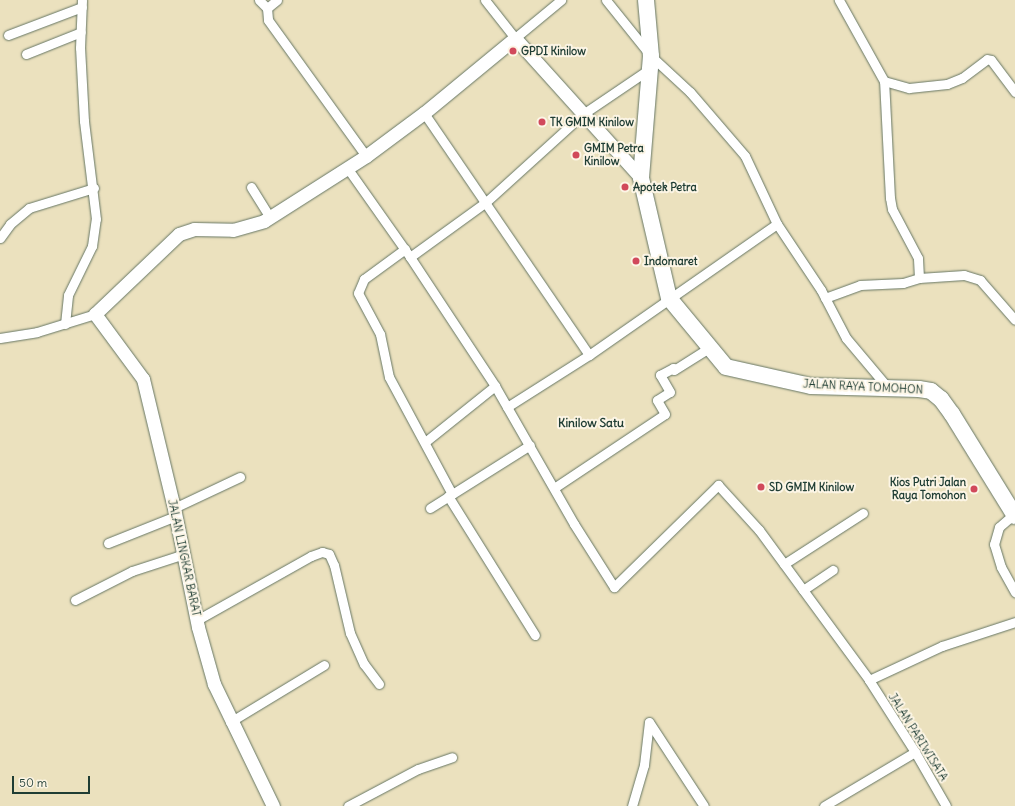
<!DOCTYPE html>
<html>
<head>
<meta charset="utf-8">
<style>
  body { margin:0 }
  #map { position:relative; width:1015px; height:806px; overflow:hidden; background:#ebe1be; font-family:Delius,sans-serif }
  div>[style] { position:absolute }
  .roads { filter:drop-shadow(0 0 1px #667664) drop-shadow(0 0 1px #667664) }
  .street>* { height:9px; margin:-4.5px; padding:0 4.5px; transform-origin:4.5px; border-radius:4.5px; background:#fff }
  .secondary>* { height:13px; margin:-6.5px; padding:0 6.5px; transform-origin:6.5px; border-radius:6.5px; background:#fff }
  .highway>* { height:16px; margin:-8px; padding:0 8px; transform-origin:8px; border-radius:8px; background:#fff }
  .dots>* { width:11px; height:11px; translate:-50% -50%; box-sizing:border-box; border:2px solid #fcf5e5; border-radius:50% }
  span { translate:-50% -50%; white-space:nowrap; text-align:center; line-height:1.15; -webkit-text-stroke:4px #fcf5e5; paint-order:stroke }
  .poi-label { font-size:11px; color:#1f3d34; font-weight:700 }
  .left { translate:0 -50%; text-align:left }
  .right { translate:-100% -50%; text-align:right }
  .street-label { font-size:11px; color:#1f3d34 }
  .neighbourhood-label { font-size:12px; color:#1f3d34; font-weight:700 }
  .scale { position:absolute; left:12px; top:776px; width:78px; height:18px; box-sizing:border-box; border:2px solid #1f3d34; border-top:0; padding-left:5px; font-size:12px; line-height:14px; white-space:nowrap; color:#1f3d34; -webkit-text-stroke:3px #fcf5e5; paint-order:stroke }
</style>
</head>
<body>
<div id="map">
  <div class="roads">
    <div class="street">
      <div style="left:259px;top:0;width:11px;rotate:45deg"></div>
      <div style="left:277px;top:0;width:13px;rotate:141deg"></div>
      <div style="left:267px;top:8px;width:12px;rotate:85deg"></div>
      <div style="left:268px;top:20px;width:168px;rotate:54.2deg"></div>
      <div style="left:485px;top:0;width:48px;rotate:51.7deg"></div>
      <div style="left:515px;top:38px;width:60px;rotate:-39.6deg"></div>
      <div style="left:606px;top:0;width:72px;rotate:51.2deg"></div>
      <div style="left:651px;top:56px;width:53px;rotate:42.7deg"></div>
      <div style="left:690px;top:92px;width:84px;rotate:49.3deg"></div>
      <div style="left:745px;top:156px;width:75px;rotate:64.8deg"></div>
      <div style="left:777px;top:224px;width:79px;rotate:56.3deg"></div>
      <div style="left:821px;top:290px;width:54px;rotate:62.5deg"></div>
      <div style="left:846px;top:338px;width:67px;rotate:49.9deg"></div>
      <div style="left:8px;top:35px;width:79px;rotate:-20.7deg"></div>
      <div style="left:26px;top:54px;width:59px;rotate:-21.8deg"></div>
      <div style="left:884px;top:81px;width:26px;rotate:16deg"></div>
      <div style="left:909px;top:88px;width:38px;rotate:-6deg"></div>
      <div style="left:947px;top:84px;width:16px;rotate:-22deg"></div>
      <div style="left:962px;top:78px;width:31px;rotate:-37deg"></div>
      <div style="left:987px;top:59px;width:4px;rotate:14deg"></div>
      <div style="left:991px;top:60px;width:40px;rotate:53deg"></div>
      <div style="left:424px;top:113px;width:293px;rotate:55.7deg"></div>
      <div style="left:348px;top:169px;width:108px;rotate:54.8deg"></div>
      <div style="left:410px;top:257px;width:154px;rotate:56.6deg"></div>
      <div style="left:495px;top:386px;width:159px;rotate:60.2deg"></div>
      <div style="left:574px;top:524px;width:75px;rotate:57.6deg"></div>
      <div style="left:614px;top:587px;width:146px;rotate:-44.4deg"></div>
      <div style="left:718px;top:485px;width:61px;rotate:47.7deg"></div>
      <div style="left:759px;top:530px;width:186px;rotate:53.7deg"></div>
      <div style="left:869px;top:680px;width:85px;rotate:57.4deg"></div>
      <div style="left:915px;top:752px;width:62px;rotate:60.1deg"></div>
      <div style="left:251px;top:187px;width:36px;rotate:58deg"></div>
      <div style="left:0;top:238px;width:17px;rotate:-54deg"></div>
      <div style="left:10px;top:224px;width:25px;rotate:-40deg"></div>
      <div style="left:29px;top:208px;width:68px;rotate:-17.1deg"></div>
      <div style="left:405px;top:249px;width:51px;rotate:143.8deg"></div>
      <div style="left:364px;top:279px;width:15px;rotate:113deg"></div>
      <div style="left:358px;top:293px;width:47px;rotate:61.8deg"></div>
      <div style="left:380px;top:334px;width:44px;rotate:78.2deg"></div>
      <div style="left:389px;top:377px;width:133px;rotate:61.7deg"></div>
      <div style="left:410px;top:257px;width:94px;rotate:-35.9deg"></div>
      <div style="left:486px;top:202px;width:131px;rotate:-42.2deg"></div>
      <div style="left:583px;top:114px;width:78px;rotate:-34.1deg"></div>
      <div style="left:919px;top:278px;width:45px;rotate:-3.8deg"></div>
      <div style="left:964px;top:275px;width:17px;rotate:17deg"></div>
      <div style="left:980px;top:280px;width:53px;rotate:48.8deg"></div>
      <div style="left:825px;top:298px;width:37px;rotate:-20deg"></div>
      <div style="left:860px;top:285px;width:43px;rotate:-2.7deg"></div>
      <div style="left:903px;top:283px;width:17px;rotate:-17deg"></div>
      <div style="left:919px;top:278px;width:20px;rotate:-93deg"></div>
      <div style="left:918px;top:258px;width:55px;rotate:-118deg"></div>
      <div style="left:892px;top:209px;width:11px;rotate:-100deg"></div>
      <div style="left:890px;top:198px;width:117px;rotate:-92.9deg"></div>
      <div style="left:884px;top:81px;width:93px;rotate:-119.1deg"></div>
      <div style="left:65px;top:324px;width:29px;rotate:-84deg"></div>
      <div style="left:68px;top:295px;width:55px;rotate:-63.9deg"></div>
      <div style="left:92px;top:246px;width:27px;rotate:-82deg"></div>
      <div style="left:96px;top:219px;width:99px;rotate:-97deg"></div>
      <div style="left:84px;top:121px;width:73px;rotate:-93.1deg"></div>
      <div style="left:80px;top:48px;width:48px;rotate:-87.6deg"></div>
      <div style="left:0;top:338px;width:37px;rotate:-9deg"></div>
      <div style="left:37px;top:332px;width:61px;rotate:-17.2deg"></div>
      <div style="left:507px;top:407px;width:97px;rotate:-32.4deg"></div>
      <div style="left:589px;top:355px;width:229px;rotate:-34.9deg"></div>
      <div style="left:425px;top:442px;width:90px;rotate:-38.7deg"></div>
      <div style="left:554px;top:488px;width:133px;rotate:-33.7deg"></div>
      <div style="left:665px;top:414px;width:16px;rotate:-120deg"></div>
      <div style="left:657px;top:400px;width:15px;rotate:-32deg"></div>
      <div style="left:670px;top:392px;width:20px;rotate:-120deg"></div>
      <div style="left:660px;top:375px;width:15px;rotate:-28deg"></div>
      <div style="left:673px;top:368px;width:2px;rotate:63deg"></div>
      <div style="left:674px;top:370px;width:41px;rotate:-32.2deg"></div>
      <div style="left:448px;top:496px;width:164px;rotate:58deg"></div>
      <div style="left:174px;top:508px;width:73px;rotate:-25.2deg"></div>
      <div style="left:430px;top:508px;width:118px;rotate:-32.2deg"></div>
      <div style="left:1014px;top:514px;width:20px;rotate:139deg"></div>
      <div style="left:999px;top:527px;width:18px;rotate:106deg"></div>
      <div style="left:994px;top:544px;width:24px;rotate:73deg"></div>
      <div style="left:1001px;top:567px;width:29px;rotate:61deg"></div>
      <div style="left:108px;top:543px;width:73px;rotate:-21.7deg"></div>
      <div style="left:784px;top:564px;width:94px;rotate:-32.8deg"></div>
      <div style="left:803px;top:590px;width:36px;rotate:-34deg"></div>
      <div style="left:75px;top:600px;width:64px;rotate:-27deg"></div>
      <div style="left:132px;top:571px;width:55px;rotate:-18.1deg"></div>
      <div style="left:197px;top:620px;width:131px;rotate:-29.3deg"></div>
      <div style="left:311px;top:556px;width:12px;rotate:-20deg"></div>
      <div style="left:322px;top:552px;width:7px;rotate:16deg"></div>
      <div style="left:329px;top:554px;width:12px;rotate:66deg"></div>
      <div style="left:334px;top:565px;width:70px;rotate:76.8deg"></div>
      <div style="left:350px;top:633px;width:34px;rotate:66deg"></div>
      <div style="left:364px;top:664px;width:25px;rotate:53deg"></div>
      <div style="left:869px;top:680px;width:81px;rotate:-25deg"></div>
      <div style="left:942px;top:646px;width:77px;rotate:-18.2deg"></div>
      <div style="left:230px;top:722px;width:110px;rotate:-31.2deg"></div>
      <div style="left:649px;top:722px;width:100px;rotate:56.8deg"></div>
      <div style="left:348px;top:806px;width:79px;rotate:-27.9deg"></div>
      <div style="left:418px;top:769px;width:36px;rotate:-19deg"></div>
      <div style="left:632px;top:806px;width:43px;rotate:-73.7deg"></div>
      <div style="left:644px;top:765px;width:43px;rotate:-83.4deg"></div>
      <div style="left:824px;top:806px;width:106px;rotate:-30.7deg"></div>
    </div>
    <div class="secondary">
      <div style="left:273px;top:806px;width:136px;rotate:-115.8deg"></div>
      <div style="left:214px;top:684px;width:59px;rotate:-105.7deg"></div>
      <div style="left:198px;top:627px;width:121px;rotate:-101.4deg"></div>
      <div style="left:174px;top:508px;width:133px;rotate:-103.5deg"></div>
      <div style="left:143px;top:379px;width:81px;rotate:-126.4deg"></div>
      <div style="left:95px;top:314px;width:116px;rotate:-43.6deg"></div>
      <div style="left:179px;top:234px;width:16px;rotate:-18deg"></div>
      <div style="left:194px;top:229px;width:39px;rotate:1deg"></div>
      <div style="left:233px;top:230px;width:32px;rotate:-16deg"></div>
      <div style="left:264px;top:221px;width:121px;rotate:-32.5deg"></div>
      <div style="left:366px;top:156px;width:72px;rotate:-36.6deg"></div>
      <div style="left:424px;top:113px;width:118px;rotate:-39.5deg"></div>
      <div style="left:515px;top:38px;width:188px;rotate:48deg"></div>
    </div>
    <div class="highway">
      <div style="left:646px;top:0;width:56px;rotate:84.9deg"></div>
      <div style="left:651px;top:56px;width:122px;rotate:94.7deg"></div>
      <div style="left:641px;top:178px;width:123px;rotate:76.9deg"></div>
      <div style="left:669px;top:298px;width:89px;rotate:50.4deg"></div>
      <div style="left:726px;top:367px;width:87px;rotate:12.6deg"></div>
      <div style="left:811px;top:386px;width:108px;rotate:1.6deg"></div>
      <div style="left:919px;top:389px;width:12px;rotate:9deg"></div>
      <div style="left:931px;top:391px;width:13px;rotate:39deg"></div>
      <div style="left:941px;top:399px;width:19px;rotate:54deg"></div>
      <div style="left:952px;top:414px;width:120px;rotate:58.3deg"></div>
    </div>
  </div>
  <div class="dots">
    <div style="left:513px;top:51px;background:#d1495b"></div>
    <div style="left:542px;top:122px;background:#d1495b"></div>
    <div style="left:576px;top:155px;background:#d1495b"></div>
    <div style="left:625px;top:187px;background:#d1495b"></div>
    <div style="left:636px;top:261px;background:#d1495b"></div>
    <div style="left:761px;top:487px;background:#d1495b"></div>
    <div style="left:974px;top:489px;background:#d1495b"></div>
  </div>
  <div class="poi-label">
    <span class="left" style="left:521px;top:51px">GPDI Kinilow</span>
    <span class="left" style="left:550px;top:122px">TK GMIM Kinilow</span>
    <span class="left" style="left:584px;top:155px">GMIM Petra<br>Kinilow</span>
    <span class="left" style="left:633px;top:187px">Apotek Petra</span>
    <span class="left" style="left:644px;top:261px">Indomaret</span>
    <span class="right" style="left:966px;top:489px">Kios Putri Jalan<br>Raya Tomohon</span>
    <span class="left" style="left:769px;top:487px">SD GMIM Kinilow</span>
  </div>
  <div class="street-label">
    <span style="left:863px;top:387px;rotate:3deg">JALAN RAYA TOMOHON</span>
    <span style="left:184px;top:558px;rotate:78deg">JALAN LINGKAR BARAT</span>
    <span style="left:918px;top:737px;rotate:58deg">JALAN PARIWISATA</span>
  </div>
  <div class="neighbourhood-label">
    <span style="left:591px;top:423px">Kinilow Satu</span>
  </div>
  <div class="scale">50 m</div>
</div>
</body>
</html>
